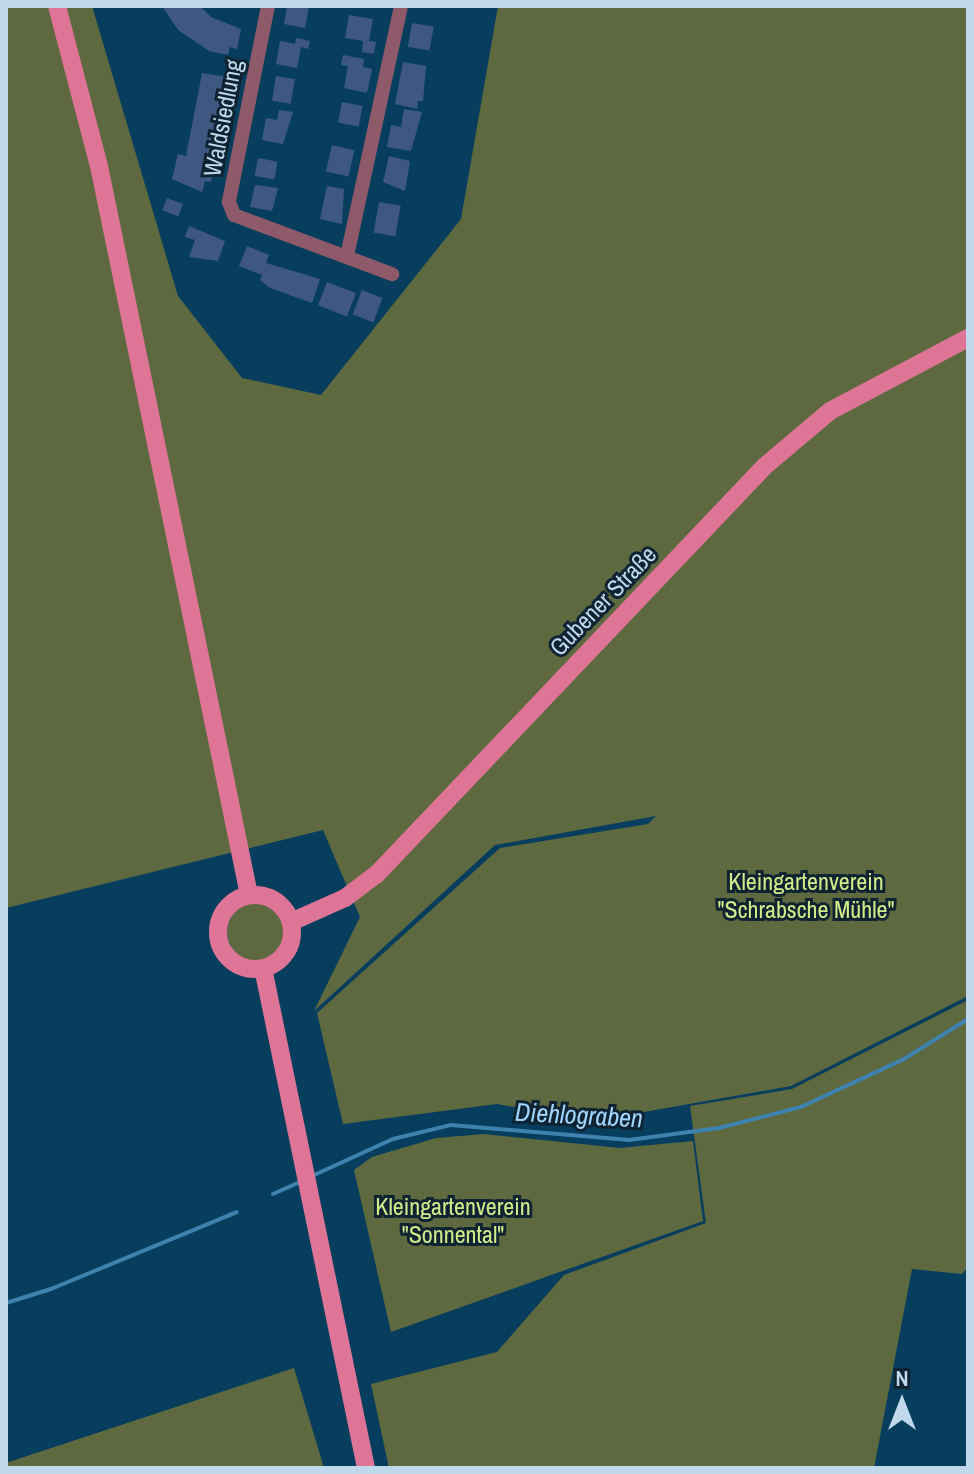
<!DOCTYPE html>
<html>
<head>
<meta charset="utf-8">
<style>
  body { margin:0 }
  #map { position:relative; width:974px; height:1474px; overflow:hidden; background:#083e5d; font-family:"Archivo Narrow",sans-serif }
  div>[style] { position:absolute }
  .green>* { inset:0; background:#5e6940 }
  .round { border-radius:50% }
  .stream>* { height:4px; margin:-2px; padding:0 2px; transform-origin:2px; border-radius:2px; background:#3e82af }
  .building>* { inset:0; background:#3f5882; transform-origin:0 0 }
  .minor>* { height:14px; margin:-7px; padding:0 7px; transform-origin:7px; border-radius:7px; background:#8e5a69 }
  .major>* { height:18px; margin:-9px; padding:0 9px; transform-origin:9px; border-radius:9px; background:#de7597 }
  .major>.ring { margin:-9px; padding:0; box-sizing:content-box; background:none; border:18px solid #de7597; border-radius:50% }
  span { translate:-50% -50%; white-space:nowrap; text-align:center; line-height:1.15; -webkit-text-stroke:6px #0f2332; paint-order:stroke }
  .street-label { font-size:24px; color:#bfd8eb }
  .park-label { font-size:24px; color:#d2eb88 }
  .water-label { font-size:26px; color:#a1d5fc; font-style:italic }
  .frame { position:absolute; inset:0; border:8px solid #bfd8eb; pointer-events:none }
  .north { position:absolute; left:862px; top:1362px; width:80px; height:80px; -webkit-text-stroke:6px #0f2332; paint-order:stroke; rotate:0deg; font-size:22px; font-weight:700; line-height:32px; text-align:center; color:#bfd8eb }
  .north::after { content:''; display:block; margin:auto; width:28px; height:36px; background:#bfd8eb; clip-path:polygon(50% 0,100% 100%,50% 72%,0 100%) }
</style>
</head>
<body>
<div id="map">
  <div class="green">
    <div style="clip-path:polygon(6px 6px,92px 6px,178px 296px,242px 378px,321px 395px,461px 219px,498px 6px,968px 6px,968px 996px,791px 1086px,593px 1121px,497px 1104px,343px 1124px,317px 1013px,500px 848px,648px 824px,656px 816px,495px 845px,314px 1011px,360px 917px,323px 830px,6px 908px)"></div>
    <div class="round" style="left:227px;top:903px;width:58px;height:58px"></div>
    <div style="clip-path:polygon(968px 1000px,968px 1267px,962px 1274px,912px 1269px,874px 1468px,389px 1468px,371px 1384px,497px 1352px,564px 1275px,706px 1223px,690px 1106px,792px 1089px)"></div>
    <div style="clip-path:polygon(484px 1134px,620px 1148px,693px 1141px,703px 1221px,391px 1332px,354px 1170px,372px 1157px,436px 1138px)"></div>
    <div style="clip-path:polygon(294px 1368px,324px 1468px,6px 1468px,6px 1463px)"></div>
  </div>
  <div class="stream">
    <div style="left:312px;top:1176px;width:89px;rotate:-24.6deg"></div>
    <div style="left:393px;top:1139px;width:60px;rotate:-13.6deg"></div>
    <div style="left:451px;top:1125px;width:179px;rotate:4.8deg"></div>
    <div style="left:629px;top:1140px;width:91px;rotate:-7.6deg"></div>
    <div style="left:719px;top:1128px;width:85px;rotate:-14.4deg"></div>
    <div style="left:801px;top:1107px;width:114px;rotate:-25deg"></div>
    <div style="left:904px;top:1059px;width:75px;rotate:-32deg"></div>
    <div style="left:273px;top:1194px;width:30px;rotate:-24deg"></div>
    <div style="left:6px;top:1303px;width:47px;rotate:-17.3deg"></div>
    <div style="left:51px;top:1289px;width:201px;rotate:-22.5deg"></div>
  </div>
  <div class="building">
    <div style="clip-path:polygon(162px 6px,200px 6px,211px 17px,241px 29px,237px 49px,230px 47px,228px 55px,209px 51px,178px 30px)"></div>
    <div style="clip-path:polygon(287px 6px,309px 6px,305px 28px,284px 24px)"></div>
    <div style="clip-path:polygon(349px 15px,373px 19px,369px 41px,376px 42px,374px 54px,362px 52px,363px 41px,345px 38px)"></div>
    <div style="left:412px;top:23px;width:22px;height:24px;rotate:10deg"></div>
    <div style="clip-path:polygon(296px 38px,310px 41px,308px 49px,301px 47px,297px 68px,276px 64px,280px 41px,295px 44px)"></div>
    <div style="clip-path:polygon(343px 55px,364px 59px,363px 67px,372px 69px,367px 93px,344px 88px,348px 66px,341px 65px)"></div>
    <div style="clip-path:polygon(403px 62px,426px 66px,423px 101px,418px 101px,417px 109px,395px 104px)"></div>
    <div style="clip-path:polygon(202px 73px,227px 77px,224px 88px,229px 89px,219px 114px,225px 115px,221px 131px,216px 131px,214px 138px,219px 140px,216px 157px,211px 156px,209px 164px,214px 165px,211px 182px,205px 181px,202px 192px,172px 179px,178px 154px,186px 156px)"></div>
    <div style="left:276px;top:76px;width:19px;height:25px;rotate:9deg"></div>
    <div style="left:342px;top:102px;width:21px;height:21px;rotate:11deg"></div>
    <div style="clip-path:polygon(404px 109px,422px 112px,411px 151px,387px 147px,391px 125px,401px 127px)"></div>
    <div style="clip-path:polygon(279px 110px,293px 112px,283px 144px,262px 140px,266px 118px,277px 120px)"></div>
    <div style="left:332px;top:145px;width:23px;height:27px;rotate:13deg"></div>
    <div style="clip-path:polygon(389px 156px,410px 161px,405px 191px,383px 182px)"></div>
    <div style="left:258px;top:158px;width:20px;height:18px;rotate:11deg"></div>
    <div style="clip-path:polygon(255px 185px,278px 188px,272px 211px,250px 207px)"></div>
    <div style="clip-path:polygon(327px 186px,344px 189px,342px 224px,320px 219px)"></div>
    <div style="left:167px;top:198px;width:17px;height:13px;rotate:21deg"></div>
    <div style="left:379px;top:202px;width:22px;height:31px;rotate:10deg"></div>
    <div style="clip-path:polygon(189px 226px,225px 241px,218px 261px,189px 257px,195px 240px,185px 237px)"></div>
    <div style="clip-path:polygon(247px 246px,269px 255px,266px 263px,320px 279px,312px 303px,270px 288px,260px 280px,262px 275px,239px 266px)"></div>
    <div style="left:327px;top:282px;width:31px;height:25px;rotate:21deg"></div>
    <div style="left:362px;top:290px;width:22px;height:26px;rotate:21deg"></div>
  </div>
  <div class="minor">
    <div style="left:268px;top:6px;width:200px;rotate:101.3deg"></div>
    <div style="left:229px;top:202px;width:14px;rotate:69deg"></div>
    <div style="left:234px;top:215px;width:169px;rotate:20.5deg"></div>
    <div style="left:347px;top:256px;width:256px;rotate:-77.8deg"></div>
  </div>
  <div class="major">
    <div style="left:57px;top:6px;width:165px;rotate:75.3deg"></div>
    <div style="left:99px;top:166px;width:744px;rotate:78.37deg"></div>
    <div class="ring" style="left:218px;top:895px;width:56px;height:56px"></div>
    <div style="left:291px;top:922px;width:59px;rotate:-24deg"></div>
    <div style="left:345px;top:898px;width:39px;rotate:-37deg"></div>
    <div style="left:376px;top:875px;width:564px;rotate:-46.44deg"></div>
    <div style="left:765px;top:466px;width:85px;rotate:-40.2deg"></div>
    <div style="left:830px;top:411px;width:156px;rotate:-27.9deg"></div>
    <div style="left:263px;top:968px;width:510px;rotate:78.36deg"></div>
  </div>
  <div class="street-label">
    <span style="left:223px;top:118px;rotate:-79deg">Waldsiedlung</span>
    <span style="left:603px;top:601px;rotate:-46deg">Gubener Straße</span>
  </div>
  <div class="park-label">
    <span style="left:806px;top:896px">Kleingartenverein<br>"Schrabsche Mühle"</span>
    <span style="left:453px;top:1221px">Kleingartenverein<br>"Sonnental"</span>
  </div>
  <div class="water-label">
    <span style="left:579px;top:1115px;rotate:3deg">Diehlograben</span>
  </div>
  <div class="frame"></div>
  <div class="north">N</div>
</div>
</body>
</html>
